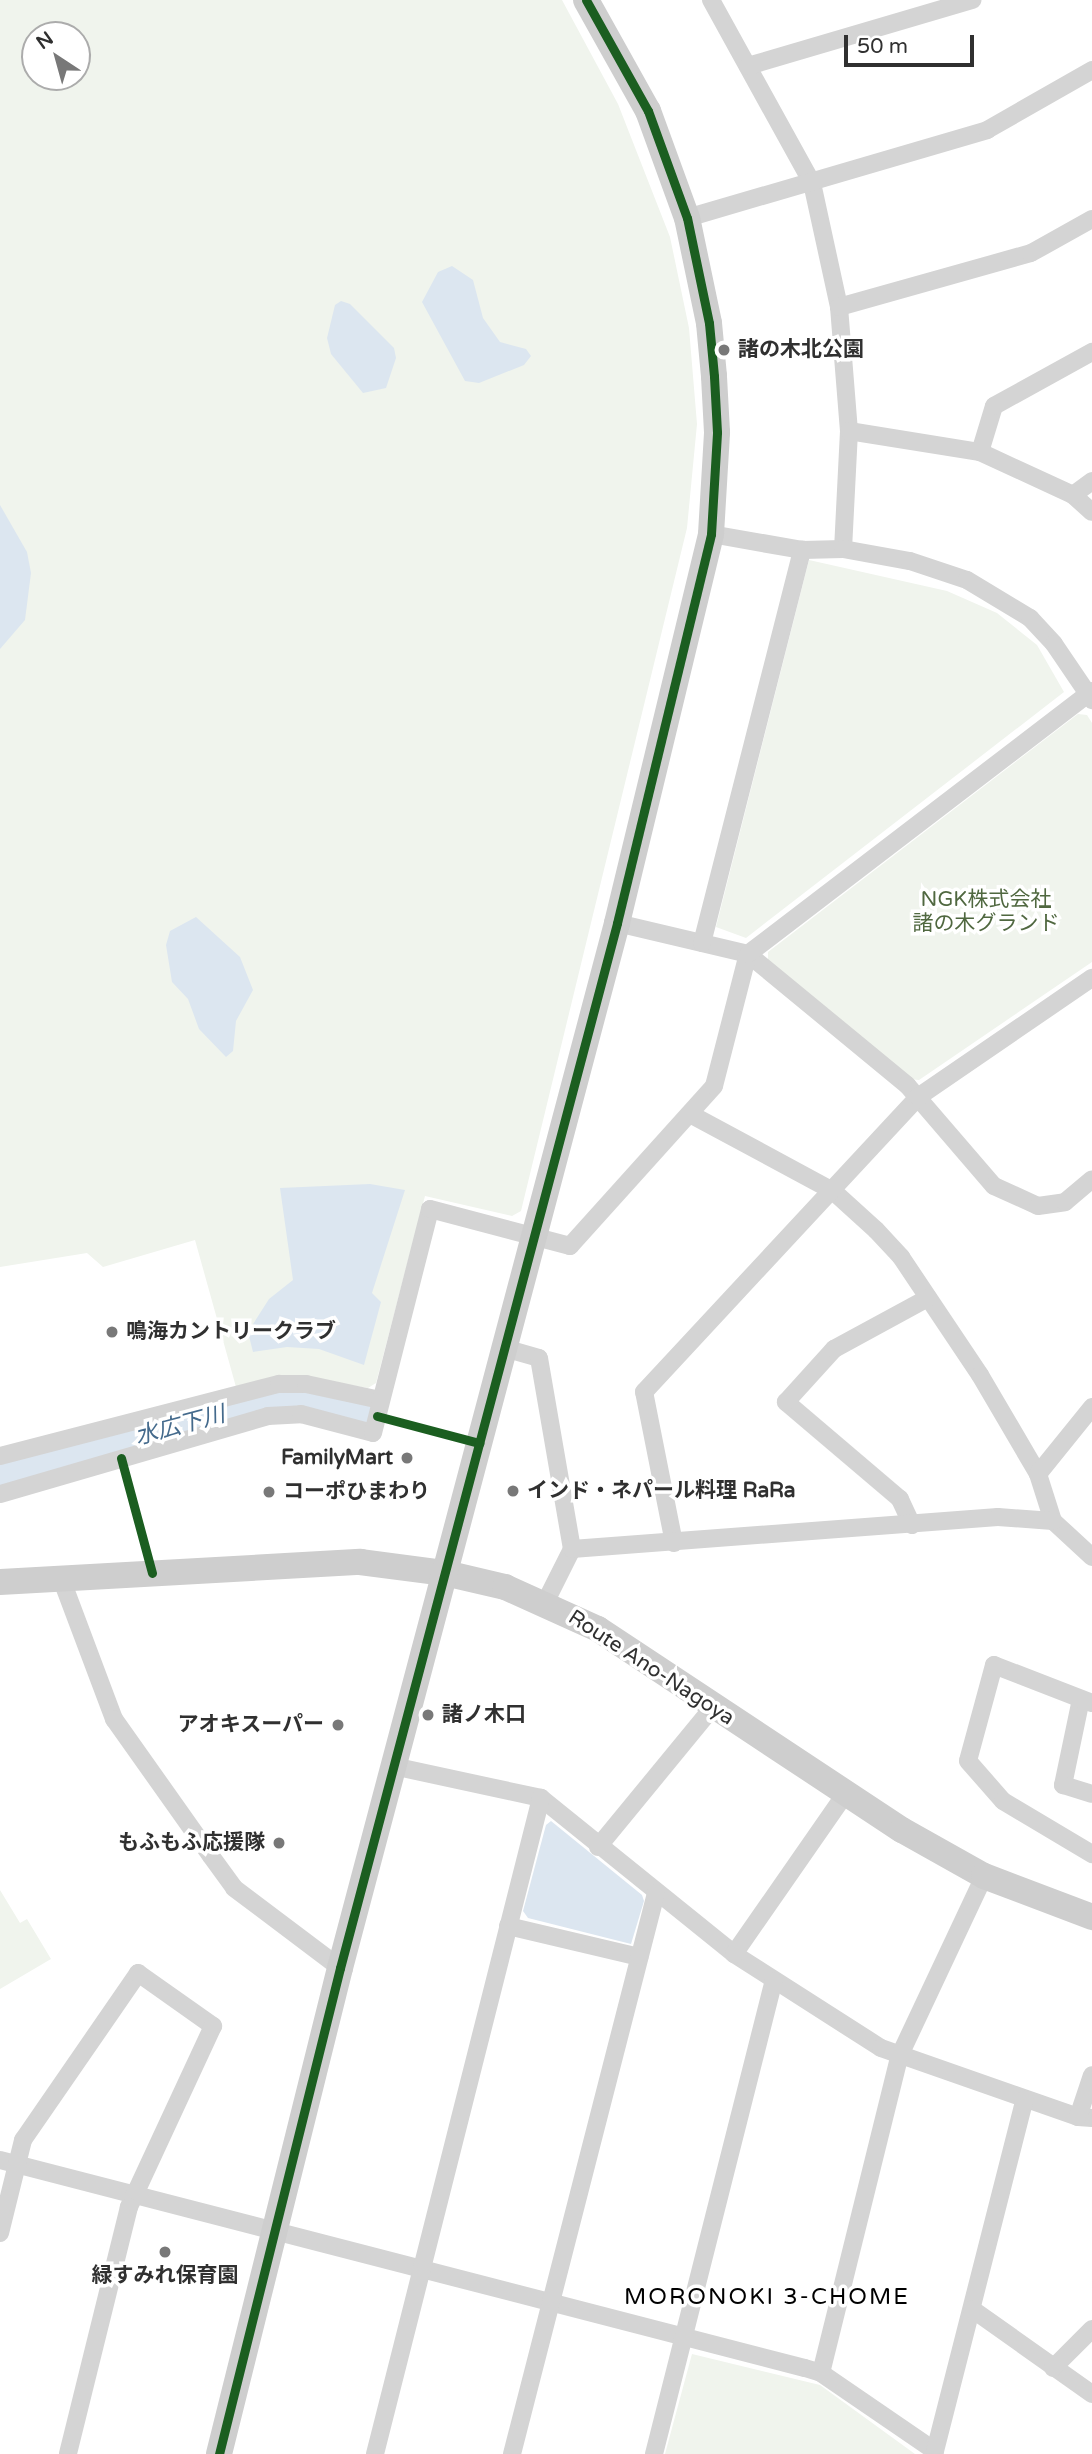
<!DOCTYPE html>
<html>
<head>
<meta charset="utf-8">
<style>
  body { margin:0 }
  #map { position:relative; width:1092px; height:2454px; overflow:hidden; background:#fff; font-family:"Varela Round","Noto Sans JP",sans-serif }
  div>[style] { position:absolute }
  .green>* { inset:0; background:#f0f4ed }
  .water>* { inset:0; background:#dce6f0 }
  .river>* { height:32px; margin:-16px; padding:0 16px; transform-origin:16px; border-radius:16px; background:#dce6f0 }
  .street>* { height:18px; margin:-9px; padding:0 9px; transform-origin:9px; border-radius:9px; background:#d4d4d4 }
  .secondary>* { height:26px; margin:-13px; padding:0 13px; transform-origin:13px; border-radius:13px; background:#cecece }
  .cycleway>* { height:9px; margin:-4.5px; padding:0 4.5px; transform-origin:4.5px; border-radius:4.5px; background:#1b5e20 }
  .dots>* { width:19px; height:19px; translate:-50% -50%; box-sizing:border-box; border:4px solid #fff; border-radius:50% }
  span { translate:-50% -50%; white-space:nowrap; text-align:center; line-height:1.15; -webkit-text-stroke:7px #fff; paint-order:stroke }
  .poi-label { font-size:21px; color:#303030; font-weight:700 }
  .left { translate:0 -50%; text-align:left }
  .right { translate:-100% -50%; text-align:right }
  .park-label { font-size:21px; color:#506840 }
  .street-label { font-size:21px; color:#303030 }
  .water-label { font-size:23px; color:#446a8c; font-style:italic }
  .neighbourhood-label { font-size:23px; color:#000; letter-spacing:2px }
  .north { position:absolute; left:21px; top:21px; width:70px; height:70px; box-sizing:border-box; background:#fff; border:2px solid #acacac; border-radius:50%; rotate:324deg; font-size:19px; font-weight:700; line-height:28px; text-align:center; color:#303030 }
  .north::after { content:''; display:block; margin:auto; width:24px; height:32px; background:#787878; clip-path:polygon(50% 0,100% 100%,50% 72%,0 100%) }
  .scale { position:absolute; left:844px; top:35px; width:130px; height:32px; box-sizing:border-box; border:4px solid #303030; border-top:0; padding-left:9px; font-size:21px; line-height:24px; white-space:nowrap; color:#303030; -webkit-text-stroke:5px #fff; paint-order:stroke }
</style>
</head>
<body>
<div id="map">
  <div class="green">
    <div style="clip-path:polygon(evenodd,0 0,562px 0,618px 104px,670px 237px,689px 328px,697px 424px,687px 528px,521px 1211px,512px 1216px,425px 1196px,376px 1383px,368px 1388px,308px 1378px,236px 1387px,195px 1240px,103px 1267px,87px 1253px,0 1267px,0 0,35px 35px,77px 35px,77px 77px,35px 77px,35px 35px)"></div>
    <div style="clip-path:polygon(809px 560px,947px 591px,997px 613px,1037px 645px,1064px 692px,746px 938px,716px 927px)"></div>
    <div style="clip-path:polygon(1078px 714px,1087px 715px,1092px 723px,1092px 962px,919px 1080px,909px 1079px,768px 964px,768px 952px)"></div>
    <div style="clip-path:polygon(0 1890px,20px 1923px,27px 1919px,51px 1959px,0 1989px)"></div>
    <div style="clip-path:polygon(692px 2354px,820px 2385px,915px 2454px,665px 2454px)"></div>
  </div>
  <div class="water">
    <div style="clip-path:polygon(452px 266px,473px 280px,483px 318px,500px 342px,526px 349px,531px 356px,524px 365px,479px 383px,465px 381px,422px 302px,438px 272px)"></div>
    <div style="clip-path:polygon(341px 301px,350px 304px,394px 348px,396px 358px,386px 388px,363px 393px,331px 354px,327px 338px,335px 305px)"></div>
    <div style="clip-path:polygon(0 505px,27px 552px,31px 573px,25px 620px,0 649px)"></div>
    <div style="clip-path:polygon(196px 917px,240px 957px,253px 990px,236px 1021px,233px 1051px,226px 1057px,199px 1029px,188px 999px,172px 982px,166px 945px,170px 931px)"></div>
    <div style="clip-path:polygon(370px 1184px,405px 1190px,372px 1293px,381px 1302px,364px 1365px,319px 1349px,287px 1347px,253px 1352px,248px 1332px,269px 1299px,293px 1280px,280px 1188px)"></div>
    <div style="clip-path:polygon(551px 1821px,642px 1895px,644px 1901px,631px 1944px,528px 1918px,523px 1911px,546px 1825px)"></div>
  </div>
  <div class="river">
    <div style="left:0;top:1474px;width:291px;rotate:-14.9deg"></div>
    <div style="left:281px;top:1399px;width:18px;rotate:-3deg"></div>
    <div style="left:299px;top:1398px;width:64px;rotate:12.7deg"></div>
  </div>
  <div class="street">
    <div style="left:711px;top:0;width:209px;rotate:61.1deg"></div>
    <div style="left:812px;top:183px;width:127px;rotate:77.7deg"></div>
    <div style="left:839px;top:307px;width:124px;rotate:85.4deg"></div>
    <div style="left:849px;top:431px;width:118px;rotate:92.9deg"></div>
    <div style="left:748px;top:66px;width:234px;rotate:-16.4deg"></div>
    <div style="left:687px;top:218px;width:313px;rotate:-16.3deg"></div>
    <div style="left:987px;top:130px;width:121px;rotate:-29.7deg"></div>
    <div style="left:839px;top:307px;width:199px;rotate:-15.7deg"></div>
    <div style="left:1031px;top:253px;width:70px;rotate:-29.1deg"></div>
    <div style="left:849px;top:431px;width:133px;rotate:9.1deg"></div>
    <div style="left:980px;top:452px;width:102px;rotate:24.8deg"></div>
    <div style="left:1073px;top:495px;width:25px;rotate:42deg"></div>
    <div style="left:980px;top:452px;width:48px;rotate:-73.1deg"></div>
    <div style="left:994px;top:406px;width:112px;rotate:-28.9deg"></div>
    <div style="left:1073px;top:495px;width:24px;rotate:-36deg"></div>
    <div style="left:711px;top:534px;width:92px;rotate:10deg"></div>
    <div style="left:802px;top:550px;width:41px;rotate:-1.4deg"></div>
    <div style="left:843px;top:549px;width:68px;rotate:10.2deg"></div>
    <div style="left:910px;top:561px;width:60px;rotate:18.4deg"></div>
    <div style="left:967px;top:580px;width:74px;rotate:31.1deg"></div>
    <div style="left:1030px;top:618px;width:35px;rotate:47deg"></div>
    <div style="left:1054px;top:644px;width:68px;rotate:55.8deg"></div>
    <div style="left:617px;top:923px;width:135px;rotate:13.3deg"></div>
    <div style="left:748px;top:954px;width:206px;rotate:39.5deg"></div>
    <div style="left:907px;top:1085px;width:133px;rotate:49.3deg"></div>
    <div style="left:994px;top:1186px;width:48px;rotate:24.4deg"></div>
    <div style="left:1038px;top:1206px;width:27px;rotate:-8deg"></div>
    <div style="left:1065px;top:1202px;width:35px;rotate:-40deg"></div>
    <div style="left:702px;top:943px;width:406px;rotate:-75.7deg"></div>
    <div style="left:690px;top:1114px;width:162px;rotate:28.3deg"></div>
    <div style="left:833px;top:1191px;width:58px;rotate:42.2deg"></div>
    <div style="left:876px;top:1230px;width:37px;rotate:47deg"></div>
    <div style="left:901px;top:1257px;width:142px;rotate:56.2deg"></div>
    <div style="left:980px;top:1375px;width:115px;rotate:59.6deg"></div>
    <div style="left:1038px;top:1474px;width:49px;rotate:72.3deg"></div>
    <div style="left:1053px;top:1521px;width:53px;rotate:42.7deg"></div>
    <div style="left:504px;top:1348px;width:36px;rotate:16deg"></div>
    <div style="left:539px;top:1358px;width:194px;rotate:80.2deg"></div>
    <div style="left:572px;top:1549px;width:60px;rotate:116.6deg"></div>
    <div style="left:0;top:1456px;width:288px;rotate:-14.5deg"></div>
    <div style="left:279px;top:1384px;width:27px"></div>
    <div style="left:306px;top:1384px;width:76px;rotate:12.2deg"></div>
    <div style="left:1038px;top:1474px;width:86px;rotate:-51.1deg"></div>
    <div style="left:0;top:1494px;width:279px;rotate:-16.2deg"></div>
    <div style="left:268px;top:1416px;width:33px;rotate:-3deg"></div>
    <div style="left:301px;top:1414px;width:74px;rotate:14.8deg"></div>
    <div style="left:373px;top:1433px;width:231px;rotate:-75.7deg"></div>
    <div style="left:430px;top:1209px;width:145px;rotate:14.8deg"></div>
    <div style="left:570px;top:1246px;width:215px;rotate:-48deg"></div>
    <div style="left:714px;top:1086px;width:136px;rotate:-75.6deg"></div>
    <div style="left:748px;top:954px;width:433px;rotate:-37.4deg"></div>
    <div style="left:912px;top:1525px;width:29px;rotate:-115deg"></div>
    <div style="left:900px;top:1499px;width:150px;rotate:-139.6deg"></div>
    <div style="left:786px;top:1402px;width:72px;rotate:-47.8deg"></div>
    <div style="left:834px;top:1349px;width:107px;rotate:-28.5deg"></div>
    <div style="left:674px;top:1543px;width:154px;rotate:-101.2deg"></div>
    <div style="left:644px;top:1392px;width:403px;rotate:-47.1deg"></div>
    <div style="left:918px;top:1097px;width:211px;rotate:-34.4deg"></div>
    <div style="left:572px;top:1549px;width:427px;rotate:-4.3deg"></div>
    <div style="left:998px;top:1517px;width:55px;rotate:4.2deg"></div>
    <div style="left:61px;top:1578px;width:151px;rotate:69.4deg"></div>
    <div style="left:114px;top:1719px;width:168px;rotate:54.7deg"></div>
    <div style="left:211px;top:1856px;width:39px;rotate:54deg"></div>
    <div style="left:234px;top:1888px;width:133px;rotate:37deg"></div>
    <div style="left:1081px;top:1699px;width:88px;rotate:101.8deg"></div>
    <div style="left:1063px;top:1785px;width:30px;rotate:17deg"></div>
    <div style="left:1092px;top:1703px;width:105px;rotate:-158.8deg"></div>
    <div style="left:994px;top:1665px;width:99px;rotate:105.2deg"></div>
    <div style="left:968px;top:1761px;width:53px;rotate:48.8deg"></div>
    <div style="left:1003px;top:1801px;width:104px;rotate:30.8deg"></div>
    <div style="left:393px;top:1766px;width:151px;rotate:12.2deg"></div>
    <div style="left:541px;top:1798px;width:248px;rotate:38.9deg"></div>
    <div style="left:734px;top:1954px;width:174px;rotate:32.6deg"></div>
    <div style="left:881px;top:2048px;width:209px;rotate:19.3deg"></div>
    <div style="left:1078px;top:2117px;width:14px;rotate:4deg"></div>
    <div style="left:598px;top:1847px;width:181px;rotate:-50.6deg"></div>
    <div style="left:508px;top:1926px;width:135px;rotate:13.3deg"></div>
    <div style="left:734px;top:1954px;width:195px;rotate:-55.2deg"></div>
    <div style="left:1078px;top:2117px;width:44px;rotate:-71.6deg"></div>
    <div style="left:0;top:2160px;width:831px;rotate:14.49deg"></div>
    <div style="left:805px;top:2368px;width:17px;rotate:17deg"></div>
    <div style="left:821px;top:2373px;width:138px;rotate:34.4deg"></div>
    <div style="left:935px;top:2451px;width:363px;rotate:-75.7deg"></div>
    <div style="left:0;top:2233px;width:96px;rotate:-76.1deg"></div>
    <div style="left:23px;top:2140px;width:203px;rotate:-55.4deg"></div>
    <div style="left:138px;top:1973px;width:92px;rotate:35.2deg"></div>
    <div style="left:213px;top:2026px;width:200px;rotate:114.9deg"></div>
    <div style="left:129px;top:2207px;width:254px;rotate:103.9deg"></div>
    <div style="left:972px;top:2309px;width:147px;rotate:35.3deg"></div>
    <div style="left:1053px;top:2368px;width:55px;rotate:-45deg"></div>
    <div style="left:821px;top:2373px;width:325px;rotate:-76.1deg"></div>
    <div style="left:899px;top:2057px;width:200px;rotate:-64.8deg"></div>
    <div style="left:375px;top:2454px;width:677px;rotate:-75.8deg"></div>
    <div style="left:512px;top:2454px;width:579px;rotate:-75.6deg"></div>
    <div style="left:654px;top:2454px;width:488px;rotate:-75.8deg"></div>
  </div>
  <div class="secondary">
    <div style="left:0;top:1582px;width:361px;rotate:-3.2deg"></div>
    <div style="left:360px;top:1562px;width:86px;rotate:7.4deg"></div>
    <div style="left:445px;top:1573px;width:62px;rotate:13.1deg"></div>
    <div style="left:505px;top:1587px;width:102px;rotate:24.3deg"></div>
    <div style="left:598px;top:1629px;width:364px;rotate:33.5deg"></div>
    <div style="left:902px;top:1830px;width:94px;rotate:29.3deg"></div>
    <div style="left:984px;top:1876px;width:116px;rotate:20.8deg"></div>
    <div style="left:219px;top:2454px;width:501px;rotate:-76.02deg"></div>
    <div style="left:340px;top:1968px;width:1081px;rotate:-75.15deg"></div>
    <div style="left:617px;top:923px;width:400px;rotate:-76.4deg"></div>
    <div style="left:711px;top:534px;width:102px;rotate:-86.6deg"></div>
    <div style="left:717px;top:432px;width:56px;rotate:-93.1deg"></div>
    <div style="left:714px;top:376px;width:53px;rotate:-95.4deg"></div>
    <div style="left:709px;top:323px;width:107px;rotate:-101.8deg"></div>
    <div style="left:687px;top:218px;width:114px;rotate:-110deg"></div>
    <div style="left:648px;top:111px;width:127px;rotate:-119.2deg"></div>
  </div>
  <div class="cycleway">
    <div style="left:377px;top:1416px;width:106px;rotate:14.8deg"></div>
    <div style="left:121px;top:1458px;width:119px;rotate:74.9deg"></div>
    <div style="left:219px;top:2454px;width:501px;rotate:-76.02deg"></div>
    <div style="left:340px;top:1968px;width:1081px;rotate:-75.15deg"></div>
    <div style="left:617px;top:923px;width:400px;rotate:-76.4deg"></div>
    <div style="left:711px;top:534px;width:102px;rotate:-86.6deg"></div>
    <div style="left:717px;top:432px;width:56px;rotate:-93.1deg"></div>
    <div style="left:714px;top:376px;width:53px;rotate:-95.4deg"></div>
    <div style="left:709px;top:323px;width:107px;rotate:-101.8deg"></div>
    <div style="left:687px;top:218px;width:114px;rotate:-110deg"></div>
    <div style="left:648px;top:111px;width:127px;rotate:-119.2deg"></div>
  </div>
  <div class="dots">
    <div style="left:724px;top:350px;background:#787878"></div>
    <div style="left:112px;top:1332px;background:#787878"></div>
    <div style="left:407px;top:1458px;background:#787878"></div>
    <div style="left:513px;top:1491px;background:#787878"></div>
    <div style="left:269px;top:1492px;background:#787878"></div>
    <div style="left:428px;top:1715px;background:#787878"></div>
    <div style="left:338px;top:1725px;background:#787878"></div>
    <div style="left:279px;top:1843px;background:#787878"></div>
    <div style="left:165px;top:2252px;background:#787878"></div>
  </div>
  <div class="poi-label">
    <span class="left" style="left:738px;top:350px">諸の木北公園</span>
    <span class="left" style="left:126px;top:1332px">鳴海カントリークラブ</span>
    <span class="right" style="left:393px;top:1458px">FamilyMart</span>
    <span class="left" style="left:527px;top:1491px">インド・ネパール料理 RaRa</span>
    <span class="left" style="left:283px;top:1492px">コーポひまわり</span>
    <span class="left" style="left:442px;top:1715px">諸ノ木口</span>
    <span class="right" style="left:324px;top:1725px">アオキスーパー</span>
    <span class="right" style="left:265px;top:1843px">もふもふ応援隊</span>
    <span style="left:165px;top:2276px">緑すみれ保育園</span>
  </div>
  <div class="park-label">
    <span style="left:986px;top:912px">NGK株式会社<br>諸の木グランド</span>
  </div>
  <div class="street-label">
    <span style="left:651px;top:1668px;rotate:33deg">Route Ano-Nagoya</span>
  </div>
  <div class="water-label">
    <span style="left:180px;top:1426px;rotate:-15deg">水広下川</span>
  </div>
  <div class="neighbourhood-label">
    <span style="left:767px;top:2297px">MORONOKI 3-CHOME</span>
  </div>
  <div class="north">N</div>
  <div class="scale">50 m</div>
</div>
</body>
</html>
